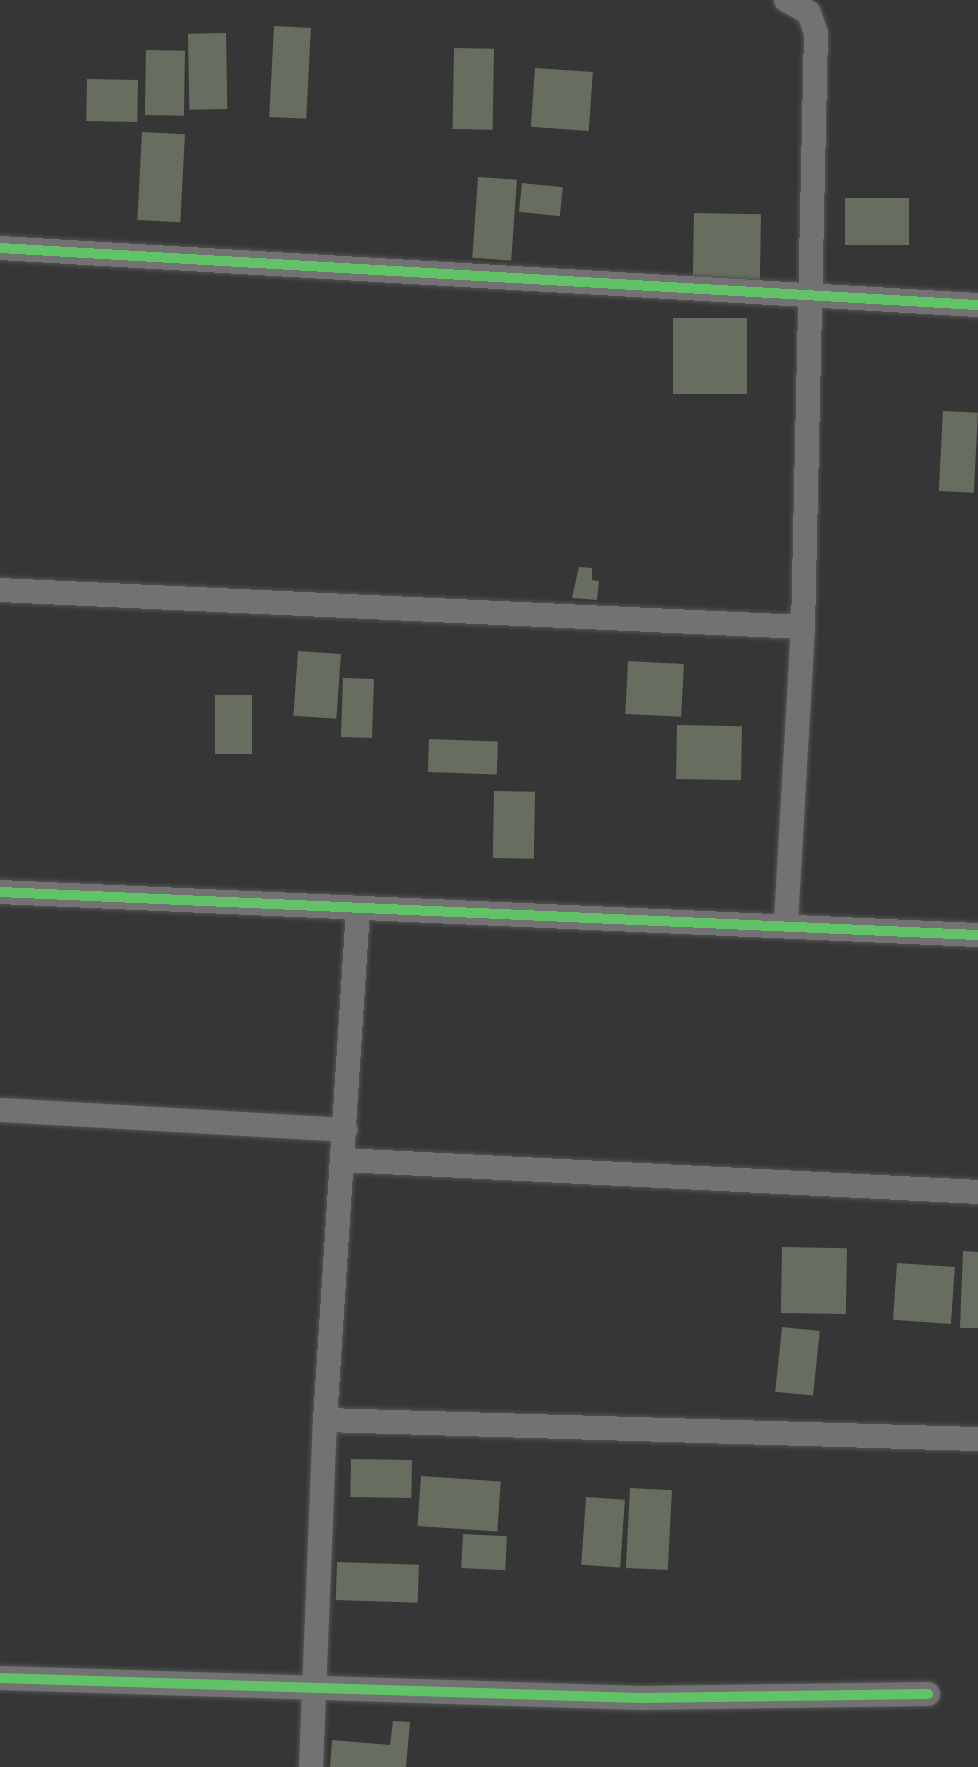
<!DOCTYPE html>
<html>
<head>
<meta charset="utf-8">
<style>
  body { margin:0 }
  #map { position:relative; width:978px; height:1767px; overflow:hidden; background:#363636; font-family:Figtree,sans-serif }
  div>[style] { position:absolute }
  .building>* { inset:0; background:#686e5f; transform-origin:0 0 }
  .roads { filter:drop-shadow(0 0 2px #545554) drop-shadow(0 0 2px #545554) }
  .minor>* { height:24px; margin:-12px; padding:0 12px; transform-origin:12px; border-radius:12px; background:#727272 }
  .cycleway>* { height:10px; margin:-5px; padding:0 5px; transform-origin:5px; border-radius:5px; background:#61c268 }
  span { translate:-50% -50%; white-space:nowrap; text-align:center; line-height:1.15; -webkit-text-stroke:7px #1e1e1d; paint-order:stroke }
</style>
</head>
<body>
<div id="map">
  <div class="building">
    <div style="left:274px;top:26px;width:37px;height:91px;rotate:3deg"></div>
    <div style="left:226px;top:33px;width:76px;height:38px;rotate:89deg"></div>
    <div style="left:454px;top:48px;width:40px;height:81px;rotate:1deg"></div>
    <div style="left:146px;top:50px;width:39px;height:65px;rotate:1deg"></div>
    <div style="left:535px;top:68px;width:58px;height:59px;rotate:4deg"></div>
    <div style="left:87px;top:79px;width:51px;height:42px;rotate:1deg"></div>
    <div style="left:142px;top:132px;width:43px;height:88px;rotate:3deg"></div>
    <div style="left:478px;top:177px;width:39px;height:81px;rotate:4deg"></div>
    <div style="left:522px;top:183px;width:41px;height:29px;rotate:6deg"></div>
    <div style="left:909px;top:198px;width:47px;height:64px;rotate:90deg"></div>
    <div style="left:694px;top:213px;width:67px;height:67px;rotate:1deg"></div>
    <div style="left:673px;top:318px;width:74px;height:76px"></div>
    <div style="left:943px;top:411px;width:35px;height:80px;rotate:3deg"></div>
    <div style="clip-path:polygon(579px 567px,592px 568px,592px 580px,599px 581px,597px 600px,572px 598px)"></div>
    <div style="left:298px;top:651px;width:43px;height:65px;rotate:4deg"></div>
    <div style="left:628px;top:661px;width:56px;height:53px;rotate:3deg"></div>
    <div style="left:343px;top:678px;width:31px;height:59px;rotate:2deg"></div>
    <div style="left:215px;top:695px;width:37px;height:59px"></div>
    <div style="left:677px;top:725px;width:65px;height:54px;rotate:1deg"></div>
    <div style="left:429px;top:739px;width:69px;height:33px;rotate:2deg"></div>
    <div style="left:494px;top:791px;width:41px;height:67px;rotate:1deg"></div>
    <div style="left:782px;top:1247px;width:65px;height:66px;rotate:1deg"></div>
    <div style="clip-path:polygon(963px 1251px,978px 1252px,978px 1328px,960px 1328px)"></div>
    <div style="left:897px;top:1263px;width:58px;height:57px;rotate:4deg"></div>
    <div style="left:782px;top:1327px;width:38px;height:65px;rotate:6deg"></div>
    <div style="left:351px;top:1459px;width:61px;height:38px;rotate:1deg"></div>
    <div style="left:421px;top:1476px;width:80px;height:50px;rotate:4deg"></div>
    <div style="left:630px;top:1488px;width:42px;height:80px;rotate:3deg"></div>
    <div style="left:586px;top:1497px;width:39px;height:68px;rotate:4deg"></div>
    <div style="left:463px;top:1534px;width:44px;height:34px;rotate:3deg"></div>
    <div style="left:337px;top:1562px;width:82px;height:38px;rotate:2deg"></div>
    <div style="clip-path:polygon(393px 1721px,410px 1722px,406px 1767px,330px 1767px,332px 1740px,390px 1745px)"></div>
  </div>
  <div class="roads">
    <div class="minor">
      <div style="left:786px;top:0;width:26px;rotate:29deg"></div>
      <div style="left:809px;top:13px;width:21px;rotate:71deg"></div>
      <div style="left:816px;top:33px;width:594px;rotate:91.25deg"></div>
      <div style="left:803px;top:627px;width:299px;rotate:93.3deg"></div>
      <div style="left:0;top:248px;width:980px;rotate:3.34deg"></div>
      <div style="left:0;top:590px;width:804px;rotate:2.64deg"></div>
      <div style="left:0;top:892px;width:979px;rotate:2.52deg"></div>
      <div style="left:0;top:1110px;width:346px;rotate:3.3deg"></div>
      <div style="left:343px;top:1160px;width:636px;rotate:2.88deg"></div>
      <div style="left:325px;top:1420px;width:653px;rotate:1.67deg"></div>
      <div style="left:0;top:1678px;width:641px;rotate:1.79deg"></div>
      <div style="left:641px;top:1698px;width:287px;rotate:-0.8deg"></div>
      <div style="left:311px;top:1767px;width:347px;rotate:-87.7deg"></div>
      <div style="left:325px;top:1420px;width:511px;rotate:-86.3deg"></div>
    </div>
  </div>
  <div class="cycleway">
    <div style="left:0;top:248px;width:980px;rotate:3.34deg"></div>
    <div style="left:0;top:892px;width:979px;rotate:2.52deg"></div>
    <div style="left:0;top:1678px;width:641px;rotate:1.79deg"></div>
    <div style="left:641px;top:1698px;width:287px;rotate:-0.8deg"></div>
  </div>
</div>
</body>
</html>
